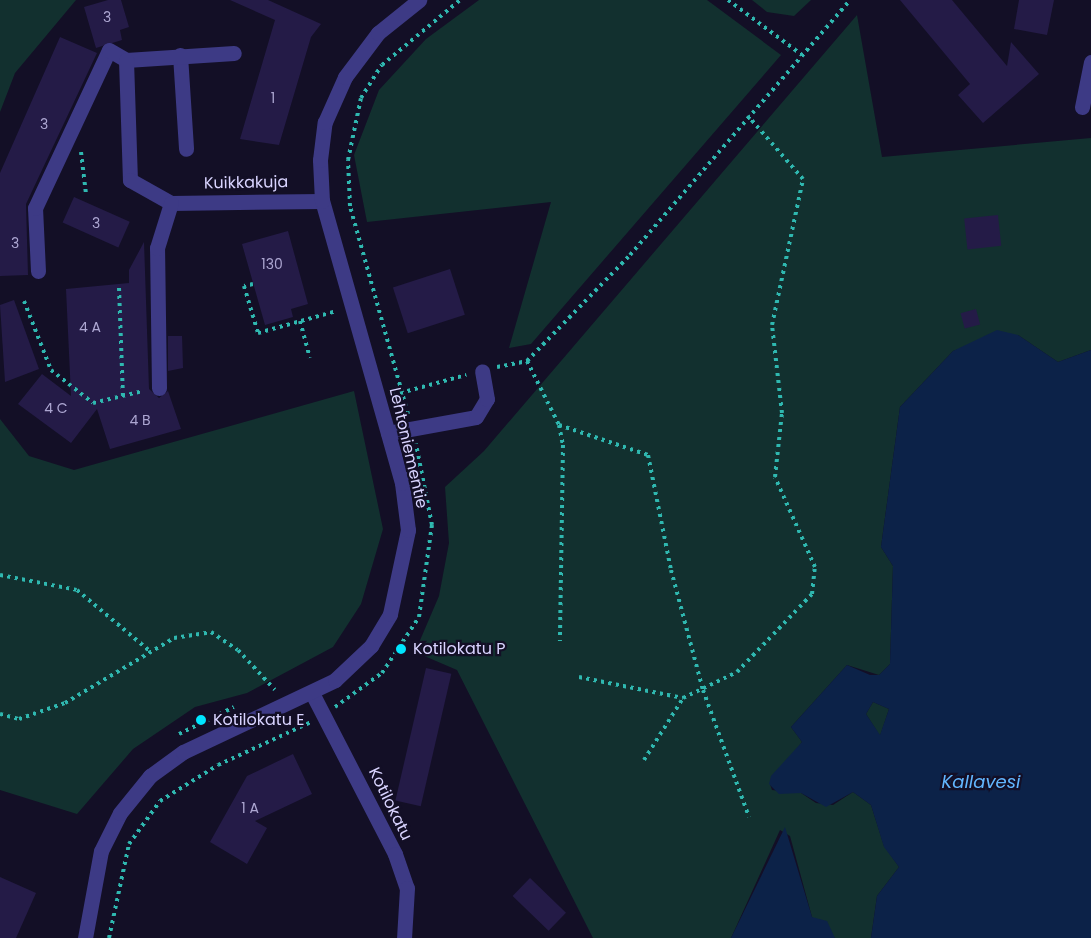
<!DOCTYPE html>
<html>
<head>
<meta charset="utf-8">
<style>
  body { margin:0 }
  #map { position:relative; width:1091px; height:938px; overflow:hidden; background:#130f26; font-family:Poppins,sans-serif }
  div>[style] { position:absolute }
  .green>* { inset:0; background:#12302f }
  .water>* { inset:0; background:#0c2248 }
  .building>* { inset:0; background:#241b47; transform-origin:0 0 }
  .path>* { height:4px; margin-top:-2px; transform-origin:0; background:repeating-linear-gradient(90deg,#2fb8b0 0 3px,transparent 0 7.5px) }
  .minor>* { height:15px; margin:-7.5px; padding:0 7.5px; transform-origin:7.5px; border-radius:7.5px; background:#3d3a85 }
  .dots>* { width:16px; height:16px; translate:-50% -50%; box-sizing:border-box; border:3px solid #130f26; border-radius:50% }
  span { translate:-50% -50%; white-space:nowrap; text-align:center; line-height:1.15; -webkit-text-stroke:4.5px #130f26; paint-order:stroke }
  .number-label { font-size:14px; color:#aca6d1 }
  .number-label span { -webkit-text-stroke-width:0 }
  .street-label { font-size:16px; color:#d9d4ff }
  .poi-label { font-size:16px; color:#d9d4ff }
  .left { translate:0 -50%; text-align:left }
  .water-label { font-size:18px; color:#62b6ff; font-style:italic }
</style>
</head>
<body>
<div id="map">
  <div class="green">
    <div style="clip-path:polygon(0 0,76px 0,15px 73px,0 112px)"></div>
    <div style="clip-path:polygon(479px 0,707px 0,781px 55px,531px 344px,509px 348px,551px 202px,367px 222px,354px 155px,379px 90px,426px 39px)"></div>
    <div style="clip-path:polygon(752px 0,811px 0,794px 16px,767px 12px)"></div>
    <div style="clip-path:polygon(857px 15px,882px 157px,1091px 138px,1091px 350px,1058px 362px,1018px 335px,990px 338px,953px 351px,900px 407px,881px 547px,893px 566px,890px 664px,879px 675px,847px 665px,791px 727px,802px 742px,770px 784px,772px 790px,801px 793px,816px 803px,833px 805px,853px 792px,871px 805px,884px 846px,899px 867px,877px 896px,871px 938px,835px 938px,812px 917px,790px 836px,780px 830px,731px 938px,593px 938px,457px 670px,415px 652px,439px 596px,449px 543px,445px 487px,484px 451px)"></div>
    <div style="clip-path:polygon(354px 391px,383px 529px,361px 604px,333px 647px,247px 693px,195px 707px,133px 749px,77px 814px,0 790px,0 419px,29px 456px,74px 470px)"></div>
    <div style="clip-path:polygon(873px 702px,889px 709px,880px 736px,866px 714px)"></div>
  </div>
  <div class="water">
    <div style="clip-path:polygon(evenodd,997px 330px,1018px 335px,1058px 362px,1091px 350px,1091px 938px,871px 938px,877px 896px,899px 867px,884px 847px,871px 805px,853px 792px,826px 807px,801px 793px,779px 794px,769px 784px,771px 776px,802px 742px,791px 727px,847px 665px,870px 675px,879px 675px,890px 664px,893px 566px,881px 547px,900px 407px,953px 351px,997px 330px,873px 702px,889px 709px,880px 735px,866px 714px,873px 702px)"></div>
    <div style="clip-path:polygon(785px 827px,812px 917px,827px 921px,835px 938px,731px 938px)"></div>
  </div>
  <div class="building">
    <div style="clip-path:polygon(108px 0,121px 0,129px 27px,120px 30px,122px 40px,96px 48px,84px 7px)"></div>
    <div style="clip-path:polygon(230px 0,268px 0,321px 24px,311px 37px,279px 145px,240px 139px,275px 20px)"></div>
    <div style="clip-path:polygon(900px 0,952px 0,1007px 66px,1011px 42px,1039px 74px,983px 123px,958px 95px,970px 84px)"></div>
    <div style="clip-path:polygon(1019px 0,1054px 0,1047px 35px,1014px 29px)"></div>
    <div style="clip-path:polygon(60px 37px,97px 53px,26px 204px,28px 275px,0 276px,0 173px)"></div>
    <div style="left:74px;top:197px;width:61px;height:28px;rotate:24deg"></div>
    <div style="left:998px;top:215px;width:31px;height:34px;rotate:84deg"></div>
    <div style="clip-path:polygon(288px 231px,308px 304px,291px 309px,293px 317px,265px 325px,242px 244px)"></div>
    <div style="clip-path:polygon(144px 242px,149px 389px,159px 398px,168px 391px,181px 429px,110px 449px,97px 409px,71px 443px,18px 404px,42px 374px,71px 396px,66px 289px,129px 283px,129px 270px)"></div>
    <div style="left:450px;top:269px;width:48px;height:60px;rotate:72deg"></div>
    <div style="clip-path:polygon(14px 300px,39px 369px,5px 382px,0 305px)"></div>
    <div style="left:976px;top:309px;width:16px;height:16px;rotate:75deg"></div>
    <div style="clip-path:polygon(168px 336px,182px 336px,183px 368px,168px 371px)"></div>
    <div style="left:426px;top:668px;width:26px;height:136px;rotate:13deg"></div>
    <div style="clip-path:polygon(293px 754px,312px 794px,255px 821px,267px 828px,247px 864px,210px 842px,247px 776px)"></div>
    <div style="clip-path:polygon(0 877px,36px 893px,16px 938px,0 938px)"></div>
    <div style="left:530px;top:878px;width:50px;height:25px;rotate:44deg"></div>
  </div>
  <div class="path">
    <div style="left:728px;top:0;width:92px;rotate:36.6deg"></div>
    <div style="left:81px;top:152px;width:42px;rotate:83.2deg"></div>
    <div style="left:253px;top:284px;width:9px;rotate:167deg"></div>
    <div style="left:244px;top:286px;width:49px;rotate:73.4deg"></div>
    <div style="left:258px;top:333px;width:82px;rotate:-15.6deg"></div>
    <div style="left:119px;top:288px;width:108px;rotate:87.9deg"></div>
    <div style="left:24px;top:301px;width:74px;rotate:68.6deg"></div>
    <div style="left:51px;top:370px;width:53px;rotate:38.2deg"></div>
    <div style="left:93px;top:403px;width:51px;rotate:-13.5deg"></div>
    <div style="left:300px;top:321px;width:38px;rotate:75deg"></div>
    <div style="left:527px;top:361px;width:72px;rotate:63.4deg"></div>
    <div style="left:559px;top:425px;width:20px;rotate:79deg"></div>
    <div style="left:563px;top:445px;width:196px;rotate:90.9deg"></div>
    <div style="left:497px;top:367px;width:31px;rotate:-11deg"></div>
    <div style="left:527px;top:361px;width:148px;rotate:-45.8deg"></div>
    <div style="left:630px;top:255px;width:337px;rotate:-49.2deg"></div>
    <div style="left:393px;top:395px;width:76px;rotate:-15.3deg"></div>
    <div style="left:408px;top:414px;width:216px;rotate:-105.6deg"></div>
    <div style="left:350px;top:206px;width:46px;rotate:-92.5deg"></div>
    <div style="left:348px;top:160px;width:63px;rotate:-78.2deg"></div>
    <div style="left:361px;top:98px;width:39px;rotate:-58deg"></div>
    <div style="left:382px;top:65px;width:102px;rotate:-39.8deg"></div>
    <div style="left:559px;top:425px;width:94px;rotate:18.6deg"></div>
    <div style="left:648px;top:455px;width:117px;rotate:78.7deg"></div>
    <div style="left:671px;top:570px;width:124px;rotate:75.1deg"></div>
    <div style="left:703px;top:690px;width:135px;rotate:70.1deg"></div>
    <div style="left:0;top:575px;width:78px;rotate:11deg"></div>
    <div style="left:77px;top:590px;width:97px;rotate:40deg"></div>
    <div style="left:579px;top:677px;width:106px;rotate:11.4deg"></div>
    <div style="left:335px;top:707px;width:58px;rotate:-35.9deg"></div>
    <div style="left:382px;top:673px;width:67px;rotate:-56.5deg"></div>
    <div style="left:419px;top:617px;width:93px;rotate:-82deg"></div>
    <div style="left:432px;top:525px;width:83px;rotate:-101.2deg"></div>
    <div style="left:300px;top:712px;width:15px;rotate:74deg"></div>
    <div style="left:0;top:714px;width:20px;rotate:15deg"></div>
    <div style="left:19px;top:719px;width:49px;rotate:-19.2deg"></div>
    <div style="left:65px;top:703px;width:127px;rotate:-30.8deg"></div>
    <div style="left:174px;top:638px;width:37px;rotate:-9deg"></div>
    <div style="left:211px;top:632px;width:32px;rotate:34deg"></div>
    <div style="left:238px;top:650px;width:54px;rotate:47.2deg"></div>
    <div style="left:179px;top:734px;width:61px;rotate:-26.1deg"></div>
    <div style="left:644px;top:760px;width:73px;rotate:-57.8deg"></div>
    <div style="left:683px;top:698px;width:60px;rotate:-25.7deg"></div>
    <div style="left:737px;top:672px;width:108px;rotate:-46.1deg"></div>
    <div style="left:812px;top:594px;width:27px;rotate:-84deg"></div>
    <div style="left:815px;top:567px;width:98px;rotate:-114deg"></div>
    <div style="left:775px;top:477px;width:64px;rotate:-83.8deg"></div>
    <div style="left:782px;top:413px;width:89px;rotate:-96.5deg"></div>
    <div style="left:772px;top:325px;width:149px;rotate:-78deg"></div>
    <div style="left:803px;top:179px;width:84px;rotate:-131.1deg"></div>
    <div style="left:109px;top:938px;width:96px;rotate:-78deg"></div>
    <div style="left:129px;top:844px;width:53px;rotate:-54.2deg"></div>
    <div style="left:160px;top:801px;width:68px;rotate:-31.8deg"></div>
    <div style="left:218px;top:765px;width:102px;rotate:-24.8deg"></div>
  </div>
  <div class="minor">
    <div style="left:180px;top:55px;width:94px;rotate:86.3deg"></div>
    <div style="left:126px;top:60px;width:108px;rotate:-3.7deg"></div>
    <div style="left:1082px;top:107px;width:46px;rotate:-78.7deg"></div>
    <div style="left:38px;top:271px;width:63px;rotate:-92.7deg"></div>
    <div style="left:35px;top:208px;width:174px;rotate:-64.9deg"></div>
    <div style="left:109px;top:50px;width:20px;rotate:30deg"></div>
    <div style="left:126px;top:60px;width:120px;rotate:88.1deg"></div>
    <div style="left:130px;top:180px;width:47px;rotate:29.3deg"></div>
    <div style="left:171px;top:203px;width:151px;rotate:-0.8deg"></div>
    <div style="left:159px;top:388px;width:140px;rotate:-90.8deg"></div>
    <div style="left:157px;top:248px;width:47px;rotate:-72.7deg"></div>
    <div style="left:388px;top:433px;width:89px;rotate:-10.3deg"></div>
    <div style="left:476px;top:417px;width:21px;rotate:-59deg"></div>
    <div style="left:487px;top:399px;width:28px;rotate:-100deg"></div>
    <div style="left:312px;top:693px;width:181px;rotate:62.7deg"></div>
    <div style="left:395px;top:854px;width:36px;rotate:71deg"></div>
    <div style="left:407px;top:888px;width:50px;rotate:93.4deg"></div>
    <div style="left:85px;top:938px;width:88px;rotate:-79.6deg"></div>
    <div style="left:101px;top:851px;width:42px;rotate:-63.4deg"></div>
    <div style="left:120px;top:813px;width:48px;rotate:-51deg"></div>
    <div style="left:150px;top:776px;width:41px;rotate:-36deg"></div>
    <div style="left:183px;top:752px;width:168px;rotate:-25.3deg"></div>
    <div style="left:335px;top:680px;width:50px;rotate:-43.4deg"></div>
    <div style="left:371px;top:646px;width:37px;rotate:-59deg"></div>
    <div style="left:390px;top:614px;width:86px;rotate:-77.9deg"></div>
    <div style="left:408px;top:530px;width:47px;rotate:-97.3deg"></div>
    <div style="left:402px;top:483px;width:293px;rotate:-105.8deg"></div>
    <div style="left:322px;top:201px;width:41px;rotate:-92.8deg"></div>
    <div style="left:320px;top:160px;width:38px;rotate:-83deg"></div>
    <div style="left:325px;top:122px;width:49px;rotate:-66deg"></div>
    <div style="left:345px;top:77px;width:55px;rotate:-53.1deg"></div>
    <div style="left:378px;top:33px;width:53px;rotate:-38.8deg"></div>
  </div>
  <div class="dots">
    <div style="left:401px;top:649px;background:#00e5ff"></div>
    <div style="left:201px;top:720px;background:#00e5ff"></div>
  </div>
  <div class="number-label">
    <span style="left:107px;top:17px">3</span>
    <span style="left:273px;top:98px">1</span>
    <span style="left:44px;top:124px">3</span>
    <span style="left:96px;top:223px">3</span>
    <span style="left:15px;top:243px">3</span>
    <span style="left:272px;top:264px">130</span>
    <span style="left:90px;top:327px">4 A</span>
    <span style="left:56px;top:408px">4 C</span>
    <span style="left:140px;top:420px">4 B</span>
    <span style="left:250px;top:808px">1 A</span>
  </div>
  <div class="street-label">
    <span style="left:246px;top:183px;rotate:-1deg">Kuikkakuja</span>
    <span style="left:408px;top:448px;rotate:77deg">Lehtoniementie</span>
    <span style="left:390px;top:804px;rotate:64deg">Kotilokatu</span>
  </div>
  <div class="poi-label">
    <span class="left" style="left:413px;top:649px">Kotilokatu P</span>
    <span class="left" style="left:213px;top:720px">Kotilokatu E</span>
  </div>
  <div class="water-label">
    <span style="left:981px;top:782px">Kallavesi</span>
  </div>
</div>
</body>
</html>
